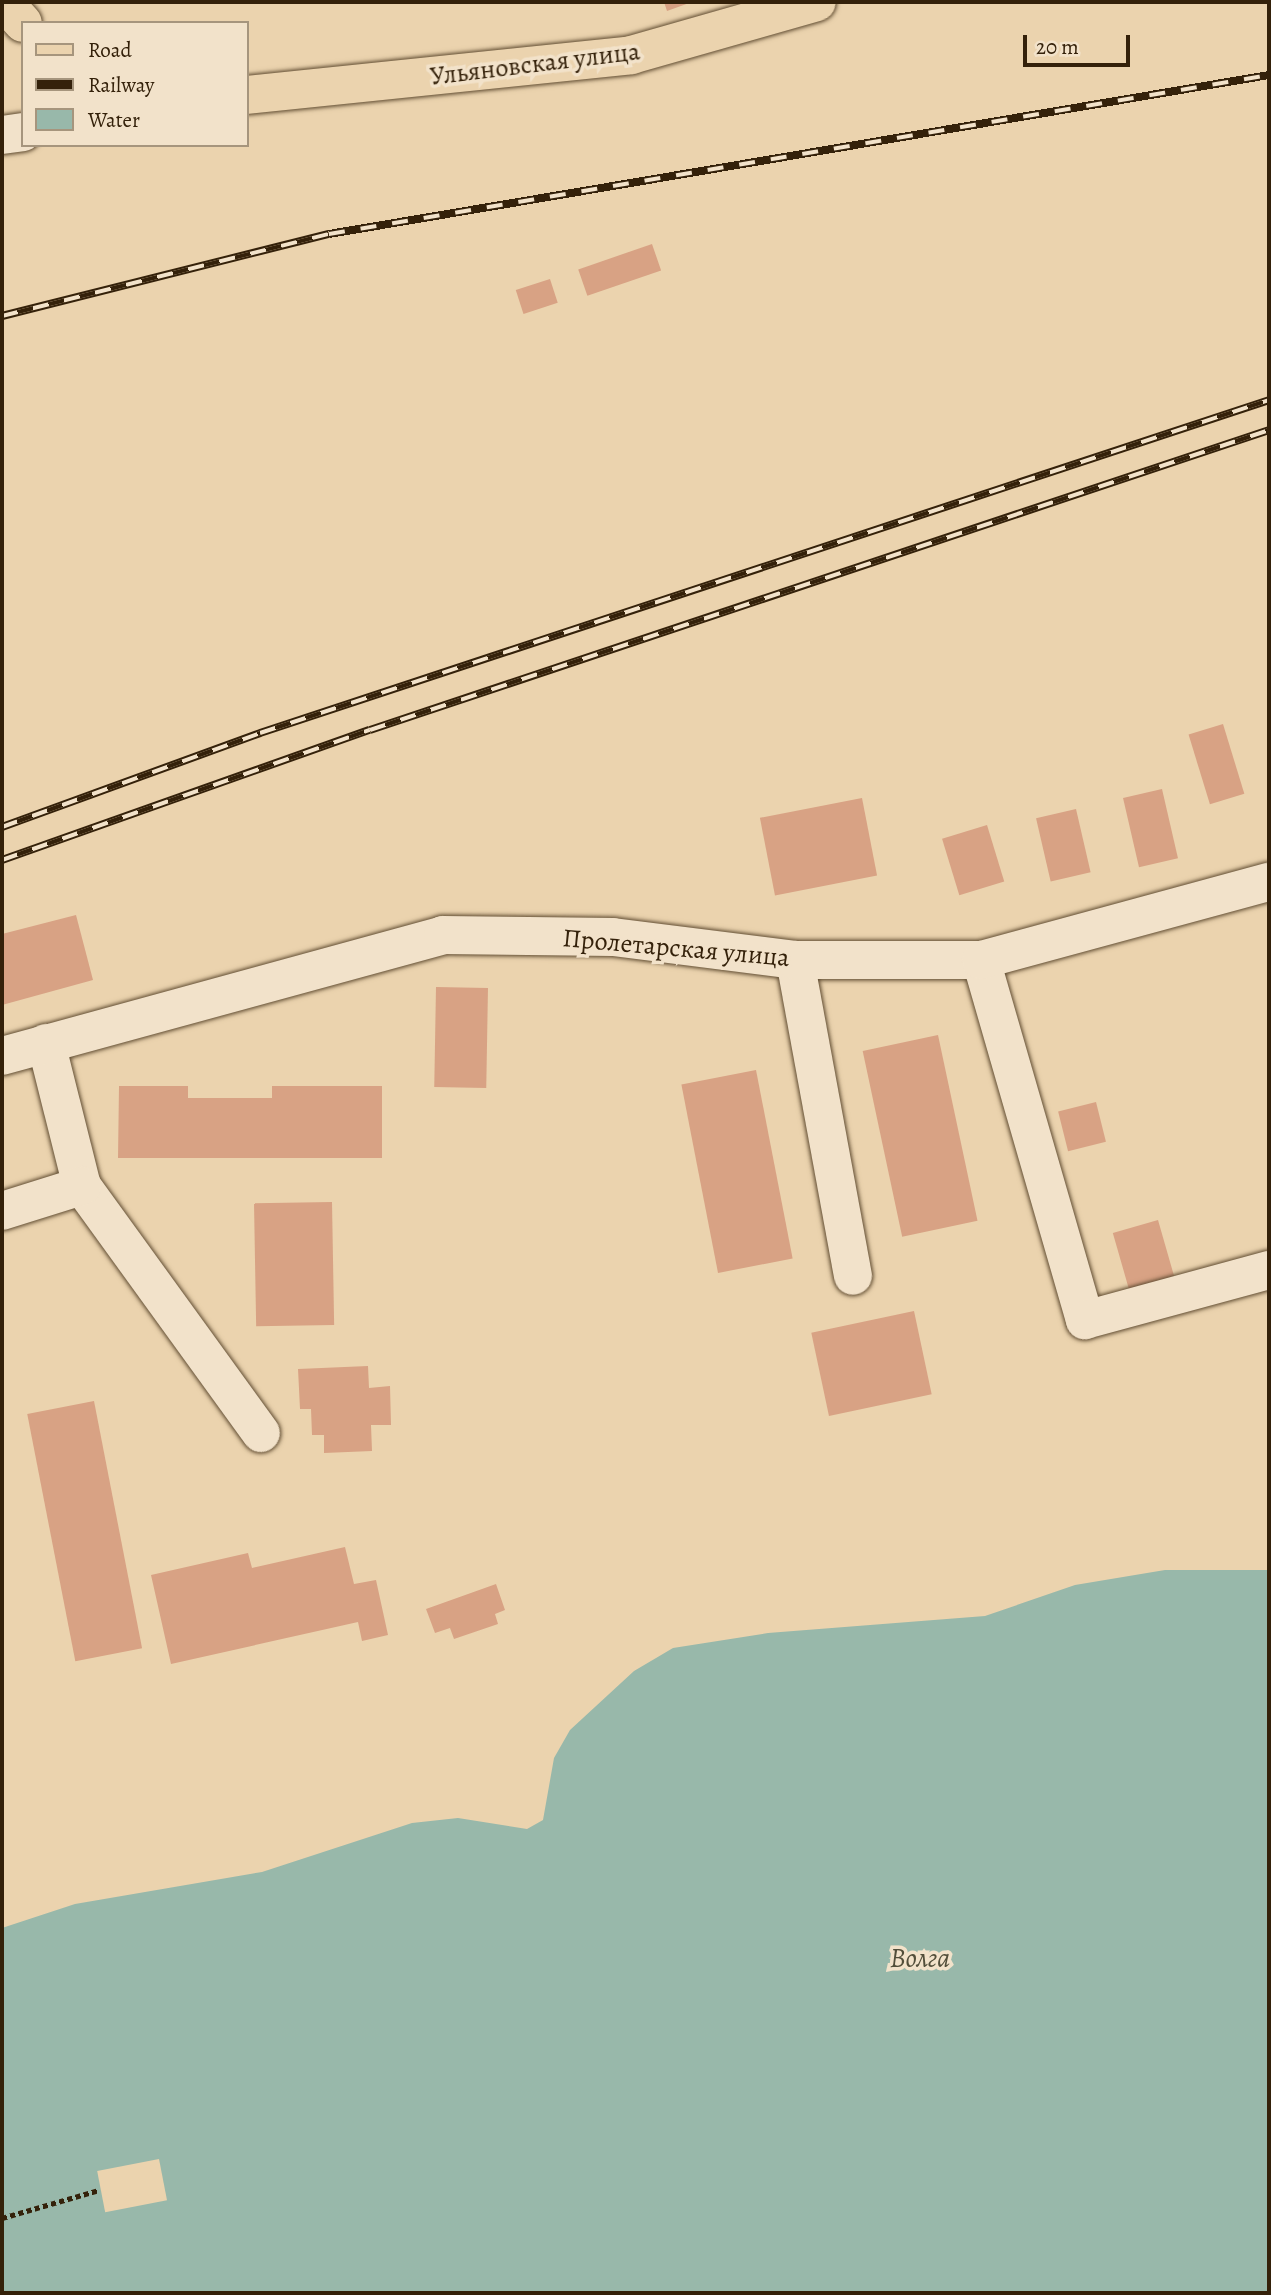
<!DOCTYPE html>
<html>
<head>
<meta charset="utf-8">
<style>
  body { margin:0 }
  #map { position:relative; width:1271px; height:2295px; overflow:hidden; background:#ebd3ae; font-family:Alegreya,serif }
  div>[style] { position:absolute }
  .water>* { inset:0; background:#98b8aa }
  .pier>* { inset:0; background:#ebd3ae; transform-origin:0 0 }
  .building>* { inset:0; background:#d8a284; transform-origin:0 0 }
  .path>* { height:4.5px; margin-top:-2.25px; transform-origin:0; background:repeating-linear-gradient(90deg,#34210a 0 5px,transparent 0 8.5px) }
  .roads { filter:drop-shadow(0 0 2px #624e33) drop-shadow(0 0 2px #624e33) }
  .minor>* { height:38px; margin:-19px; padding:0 19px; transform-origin:19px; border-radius:19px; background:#f2e2ca }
  .major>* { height:38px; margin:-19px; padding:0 19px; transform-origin:19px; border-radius:19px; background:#ebd3ae }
  .rail>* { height:8px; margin-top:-4px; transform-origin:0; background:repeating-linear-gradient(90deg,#f2e2ca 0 16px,#34210a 0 32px); box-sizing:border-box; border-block:2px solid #34210a }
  span { translate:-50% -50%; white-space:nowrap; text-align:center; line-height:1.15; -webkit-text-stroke:7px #f2e2ca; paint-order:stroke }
  .street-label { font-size:26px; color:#34210a }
  .water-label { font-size:28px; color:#524e3a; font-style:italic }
  .frame { position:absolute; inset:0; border:4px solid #34210a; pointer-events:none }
  .legend { position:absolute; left:21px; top:21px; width:228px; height:126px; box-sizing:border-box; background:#f2e2ca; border:2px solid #a6957d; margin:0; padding:9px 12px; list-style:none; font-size:21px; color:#34210a }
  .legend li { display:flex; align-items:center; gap:14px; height:35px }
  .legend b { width:35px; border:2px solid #a6957d }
  .scale { position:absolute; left:1023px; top:35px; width:107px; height:32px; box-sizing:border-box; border:4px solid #34210a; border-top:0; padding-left:9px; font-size:21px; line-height:24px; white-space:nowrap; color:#34210a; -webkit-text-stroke:5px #f2e2ca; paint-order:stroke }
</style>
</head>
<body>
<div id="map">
  <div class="water">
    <div style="clip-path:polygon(1165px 1570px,1269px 1570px,1269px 2293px,2px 2293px,2px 1928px,75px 1904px,262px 1872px,412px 1823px,458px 1818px,527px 1829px,543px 1820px,554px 1758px,570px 1730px,634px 1671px,673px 1648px,768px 1633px,985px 1616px,1075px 1585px)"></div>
  </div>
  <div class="pier">
    <div style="left:159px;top:2159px;width:42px;height:63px;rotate:79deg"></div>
  </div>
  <div class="building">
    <div style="clip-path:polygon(664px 2px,692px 2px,667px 11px)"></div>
    <div style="left:652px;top:244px;width:28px;height:78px;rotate:71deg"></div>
    <div style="left:550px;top:279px;width:25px;height:36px;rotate:72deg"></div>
    <div style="left:1223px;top:724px;width:73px;height:36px;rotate:73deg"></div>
    <div style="left:1162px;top:789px;width:71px;height:40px;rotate:77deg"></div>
    <div style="left:862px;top:798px;width:79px;height:104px;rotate:79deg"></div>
    <div style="left:1076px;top:809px;width:65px;height:41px;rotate:77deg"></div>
    <div style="left:987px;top:825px;width:59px;height:47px;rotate:73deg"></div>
    <div style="clip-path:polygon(76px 915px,93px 980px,2px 1005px,2px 934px)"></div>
    <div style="left:436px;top:987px;width:52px;height:100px;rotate:1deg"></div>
    <div style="left:938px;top:1035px;width:190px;height:77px;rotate:78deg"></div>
    <div style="left:756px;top:1070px;width:192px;height:76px;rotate:79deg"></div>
    <div style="clip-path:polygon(119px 1086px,188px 1086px,188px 1098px,272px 1098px,272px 1086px,382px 1086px,382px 1158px,118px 1158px)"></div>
    <div style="left:1096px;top:1102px;width:41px;height:39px;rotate:76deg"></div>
    <div style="left:332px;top:1202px;width:123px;height:78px;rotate:89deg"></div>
    <div style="left:1158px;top:1220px;width:65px;height:47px;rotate:74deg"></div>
    <div style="left:914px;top:1311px;width:85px;height:105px;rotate:78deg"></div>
    <div style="clip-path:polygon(368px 1366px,369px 1388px,390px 1386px,391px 1425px,371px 1425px,372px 1451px,324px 1453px,324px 1435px,312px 1435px,311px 1409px,300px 1409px,298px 1369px)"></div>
    <div style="left:94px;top:1401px;width:252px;height:68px;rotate:79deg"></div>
    <div style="clip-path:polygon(345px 1547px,354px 1584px,376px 1580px,388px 1635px,362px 1641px,358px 1622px,171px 1664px,151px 1575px,248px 1553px,252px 1568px)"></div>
    <div style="clip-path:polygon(496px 1584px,505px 1610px,495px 1614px,498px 1624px,454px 1639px,450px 1628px,435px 1633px,426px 1609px)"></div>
  </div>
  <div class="path">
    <div style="left:2px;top:2218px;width:101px;rotate:-16.1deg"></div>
  </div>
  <div class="roads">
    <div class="minor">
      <div style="left:2px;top:135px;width:21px;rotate:-8deg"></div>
      <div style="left:795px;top:960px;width:321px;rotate:79.6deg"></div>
      <div style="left:981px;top:960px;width:375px;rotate:73.9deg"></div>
      <div style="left:1085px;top:1320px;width:191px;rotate:-15.2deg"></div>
      <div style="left:46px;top:1043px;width:147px;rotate:75.9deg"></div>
      <div style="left:82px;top:1186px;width:305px;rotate:54.1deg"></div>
      <div style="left:2px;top:1056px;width:457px;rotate:-15.3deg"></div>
      <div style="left:443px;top:935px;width:170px;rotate:0.7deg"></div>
      <div style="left:613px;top:937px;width:183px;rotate:7.2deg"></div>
      <div style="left:795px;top:960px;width:186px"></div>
      <div style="left:981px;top:960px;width:298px;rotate:-15.2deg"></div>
      <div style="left:2px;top:1211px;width:84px;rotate:-17.4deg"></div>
    </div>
    <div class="major">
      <div style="left:4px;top:2px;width:28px;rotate:48deg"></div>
      <div style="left:247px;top:95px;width:386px;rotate:-5.9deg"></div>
      <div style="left:631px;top:55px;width:193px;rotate:-15.9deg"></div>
    </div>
  </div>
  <div class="rail">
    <div style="left:2px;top:316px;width:337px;rotate:-14.1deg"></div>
    <div style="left:329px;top:234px;width:953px;rotate:-9.6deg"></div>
    <div style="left:2px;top:827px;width:275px;rotate:-20deg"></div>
    <div style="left:260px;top:733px;width:1063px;rotate:-18.26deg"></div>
    <div style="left:2px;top:860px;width:390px;rotate:-19.5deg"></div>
    <div style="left:370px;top:730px;width:948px;rotate:-18.45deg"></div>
  </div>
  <div class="street-label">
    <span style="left:535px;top:64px;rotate:-7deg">Ульяновская улица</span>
    <span style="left:676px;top:948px;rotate:5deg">Пролетарская улица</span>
  </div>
  <div class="water-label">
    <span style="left:920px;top:1958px">Волга</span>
  </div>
  <div class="frame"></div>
  <ul class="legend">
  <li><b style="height:9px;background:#ebd3ae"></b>Road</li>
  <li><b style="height:9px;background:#34210a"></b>Railway</li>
  <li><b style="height:19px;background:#98b8aa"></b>Water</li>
  </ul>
  <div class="scale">20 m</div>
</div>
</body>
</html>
